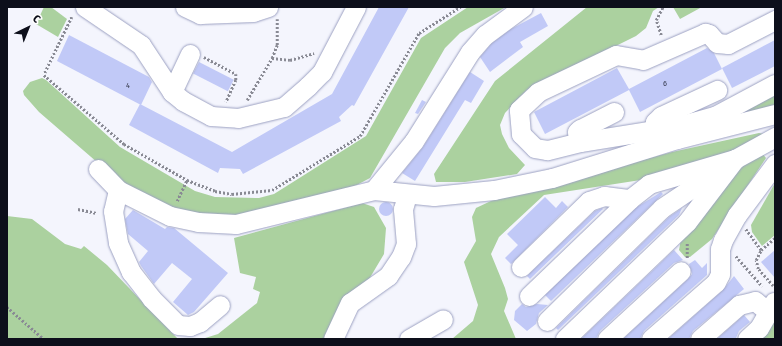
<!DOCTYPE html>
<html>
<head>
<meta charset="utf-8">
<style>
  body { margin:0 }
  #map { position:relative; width:782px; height:346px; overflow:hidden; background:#f4f5fd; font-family:"Fira Sans Condensed",sans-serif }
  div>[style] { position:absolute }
  .green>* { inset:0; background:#abd19f }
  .building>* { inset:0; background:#c1c9f7; transform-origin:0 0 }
  .round { border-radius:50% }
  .path>* { height:2.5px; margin-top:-1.25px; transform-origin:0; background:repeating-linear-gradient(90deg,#898a94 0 2px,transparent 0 4px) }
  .roads { filter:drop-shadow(0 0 1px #9ca1c2) drop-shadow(0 0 1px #9ca1c2) }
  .minor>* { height:19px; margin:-9.5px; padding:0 9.5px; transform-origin:9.5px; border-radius:9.5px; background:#fff }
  span { translate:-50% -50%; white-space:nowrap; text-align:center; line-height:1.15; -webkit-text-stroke:3px #fff; paint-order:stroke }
  .number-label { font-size:8px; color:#3a3e52 }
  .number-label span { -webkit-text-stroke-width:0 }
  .frame { position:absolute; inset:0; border:8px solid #0d0f1b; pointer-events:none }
  .north { position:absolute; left:8px; top:8px; width:40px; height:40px; -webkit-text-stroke:3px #fff; paint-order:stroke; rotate:43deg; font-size:11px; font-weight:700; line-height:16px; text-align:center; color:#0d0f1b }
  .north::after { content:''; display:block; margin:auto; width:14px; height:18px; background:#0d0f1b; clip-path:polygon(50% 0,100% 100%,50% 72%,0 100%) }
</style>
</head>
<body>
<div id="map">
  <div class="green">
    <div style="clip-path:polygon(44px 7px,51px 7px,67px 19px,58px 37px,36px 24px)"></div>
    <div style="clip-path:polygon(468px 7px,506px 7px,460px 33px,445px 48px,370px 178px,353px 187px,241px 216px,178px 213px,120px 182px,39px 112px,24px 95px,23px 91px,30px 82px,42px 78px,46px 80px,120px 147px,195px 191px,215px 197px,259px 198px,274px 194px,366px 136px,421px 38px)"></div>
    <div style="clip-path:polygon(587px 7px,659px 7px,653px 11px,646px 28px,636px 36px,527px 90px,505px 113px,500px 125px,502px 134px,509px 148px,525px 165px,517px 174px,465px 182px,436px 182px,434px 174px,495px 81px)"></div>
    <div style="clip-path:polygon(673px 7px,702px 7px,680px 19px)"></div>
    <div style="clip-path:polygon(775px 93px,775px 107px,735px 115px)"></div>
    <div style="clip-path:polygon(759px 133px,764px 134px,723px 157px,660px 177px,544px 195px,499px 237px,491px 254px,505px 288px,508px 299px,504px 311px,516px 339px,452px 339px,473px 321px,478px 305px,464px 262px,476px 241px,472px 217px,476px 208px,493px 200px,672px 152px)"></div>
    <div style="clip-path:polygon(762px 153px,766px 158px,712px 239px,690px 257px,685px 257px,679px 250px,681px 239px,744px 162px)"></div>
    <div style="clip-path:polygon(775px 183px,775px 235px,762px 246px,752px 232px,751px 225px)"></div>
    <div style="clip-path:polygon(362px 203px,374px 207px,386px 228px,384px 254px,368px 281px,326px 339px,202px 339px,218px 334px,257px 303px,260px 292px,253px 289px,256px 277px,240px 273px,234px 238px)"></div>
    <div style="clip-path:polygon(7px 216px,32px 219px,65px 244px,81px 249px,84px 246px,107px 265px,178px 339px,7px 339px)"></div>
    <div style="clip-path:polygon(775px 321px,775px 339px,753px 339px,766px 325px)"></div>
  </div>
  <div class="building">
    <div style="clip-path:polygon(379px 7px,409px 7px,354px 106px,352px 105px,339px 117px,341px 121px,243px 174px,240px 169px,220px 168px,218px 173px,129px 125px,140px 104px,232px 152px,332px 94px)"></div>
    <div style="clip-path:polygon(541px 13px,548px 26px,520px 42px,523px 47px,490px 72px,480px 57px,492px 43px,511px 29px)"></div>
    <div style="clip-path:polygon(69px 35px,149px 77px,152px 82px,141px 105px,57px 61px)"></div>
    <div style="clip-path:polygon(775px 40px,775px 66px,732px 88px,722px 68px)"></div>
    <div style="clip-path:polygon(707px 48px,714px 53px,722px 69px,640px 112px,629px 90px,545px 134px,534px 112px,617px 68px,629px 89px)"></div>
    <div style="left:199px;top:62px;width:39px;height:13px;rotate:27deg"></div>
    <div style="clip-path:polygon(470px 72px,484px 81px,471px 103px,465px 100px,415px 181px,402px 173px,423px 147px)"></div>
    <div style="clip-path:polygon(422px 100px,426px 102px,418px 114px,415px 113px)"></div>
    <div style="clip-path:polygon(661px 192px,663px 194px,551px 301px,545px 295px,637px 207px)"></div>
    <div style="clip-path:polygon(545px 197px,556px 208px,562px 201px,568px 207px,511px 264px,505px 258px,518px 245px,507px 234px)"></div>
    <div class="round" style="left:379px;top:202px;width:14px;height:14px"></div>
    <div style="clip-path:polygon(602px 208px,603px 209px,530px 279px,527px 276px,595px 211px)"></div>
    <div style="clip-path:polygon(682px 208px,679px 215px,558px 330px,556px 328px,669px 217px)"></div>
    <div style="clip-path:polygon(133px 210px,165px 229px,167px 227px,174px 228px,228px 273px,194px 312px,188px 315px,173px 302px,192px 279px,172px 263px,154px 284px,141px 266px,139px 262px,148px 251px,128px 234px,125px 219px)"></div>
    <div style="clip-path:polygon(674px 250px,683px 260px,674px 263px,600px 331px,596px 339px,581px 339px)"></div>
    <div style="clip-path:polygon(775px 250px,775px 278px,761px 262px)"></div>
    <div style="clip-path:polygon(695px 260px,702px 268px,707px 263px,707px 275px,644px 331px,640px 339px,623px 339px,688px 279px,692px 274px,689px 264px)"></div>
    <div style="clip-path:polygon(734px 276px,744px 289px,693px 331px,689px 339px,668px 339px,723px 290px)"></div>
    <div style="clip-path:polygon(522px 304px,526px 307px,537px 304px,548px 305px,539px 313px,536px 324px,527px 331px,514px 320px,515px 311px)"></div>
    <div style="clip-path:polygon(744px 315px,750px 322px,739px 331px,736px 338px,717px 339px)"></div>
  </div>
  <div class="path">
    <div style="left:72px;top:17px;width:64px;rotate:115.8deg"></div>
    <div style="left:44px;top:75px;width:106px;rotate:40.8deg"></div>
    <div style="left:124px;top:144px;width:73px;rotate:29.7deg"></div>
    <div style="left:187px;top:180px;width:30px;rotate:21deg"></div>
    <div style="left:215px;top:191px;width:17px;rotate:10deg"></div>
    <div style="left:232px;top:194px;width:40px;rotate:-5.7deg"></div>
    <div style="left:272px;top:190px;width:103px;rotate:-31.5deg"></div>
    <div style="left:360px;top:136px;width:119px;rotate:-60.2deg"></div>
    <div style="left:419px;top:33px;width:49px;rotate:-32.4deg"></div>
    <div style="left:661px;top:35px;width:16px;rotate:-108deg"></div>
    <div style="left:656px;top:20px;width:15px;rotate:-62deg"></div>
    <div style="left:204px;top:57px;width:36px;rotate:28deg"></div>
    <div style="left:236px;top:74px;width:6px;rotate:90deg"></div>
    <div style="left:236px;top:80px;width:24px;rotate:114deg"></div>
    <div style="left:272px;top:58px;width:18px;rotate:6deg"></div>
    <div style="left:290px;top:60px;width:25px;rotate:-16deg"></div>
    <div style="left:247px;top:100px;width:49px;rotate:-59.2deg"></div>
    <div style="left:272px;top:58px;width:14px;rotate:-69deg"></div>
    <div style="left:277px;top:45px;width:26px;rotate:-90deg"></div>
    <div style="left:177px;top:201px;width:23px;rotate:-65deg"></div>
    <div style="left:78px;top:209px;width:19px;rotate:12deg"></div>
    <div style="left:746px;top:229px;width:26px;rotate:54deg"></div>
    <div style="left:736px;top:256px;width:40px;rotate:49deg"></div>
    <div style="left:687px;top:258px;width:15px;rotate:-90deg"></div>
    <div style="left:773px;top:286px;width:23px;rotate:-131deg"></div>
    <div style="left:758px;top:269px;width:9px;rotate:-103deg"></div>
    <div style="left:756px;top:260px;width:11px;rotate:-63deg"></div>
    <div style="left:761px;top:250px;width:18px;rotate:-41deg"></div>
    <div style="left:7px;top:307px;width:49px;rotate:40.9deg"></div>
  </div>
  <div class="roads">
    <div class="minor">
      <div style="left:85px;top:7px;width:68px;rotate:34.2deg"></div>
      <div style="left:141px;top:45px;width:56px;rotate:56.6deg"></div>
      <div style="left:172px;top:92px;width:14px;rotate:39deg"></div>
      <div style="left:183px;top:101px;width:32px;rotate:28deg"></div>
      <div style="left:211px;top:116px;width:27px;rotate:4deg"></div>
      <div style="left:238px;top:118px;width:47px;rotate:-13.4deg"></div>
      <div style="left:284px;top:107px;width:32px;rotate:-41deg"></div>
      <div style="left:308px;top:86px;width:20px;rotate:-45deg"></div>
      <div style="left:322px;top:72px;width:73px;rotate:-62.4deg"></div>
      <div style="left:185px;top:7px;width:17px;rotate:25deg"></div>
      <div style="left:200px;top:14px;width:53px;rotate:-2.2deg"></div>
      <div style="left:253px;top:12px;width:16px;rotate:-18deg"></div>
      <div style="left:172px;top:92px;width:42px;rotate:-64.7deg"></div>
      <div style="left:614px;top:112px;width:38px;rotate:153deg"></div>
      <div style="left:580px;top:129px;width:4px;rotate:135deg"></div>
      <div style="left:577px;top:132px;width:10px;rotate:73deg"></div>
      <div style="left:580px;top:142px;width:100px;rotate:-9.2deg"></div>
      <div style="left:679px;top:126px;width:37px;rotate:-16deg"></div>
      <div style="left:715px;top:116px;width:68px;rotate:-28.1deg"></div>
      <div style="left:653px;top:130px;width:8px;rotate:-76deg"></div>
      <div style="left:655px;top:122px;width:8px;rotate:-45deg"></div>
      <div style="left:661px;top:116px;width:62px;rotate:-24.9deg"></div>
      <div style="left:580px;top:142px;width:34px;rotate:166deg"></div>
      <div style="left:547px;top:150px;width:12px;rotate:-171deg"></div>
      <div style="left:535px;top:148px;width:20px;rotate:-135deg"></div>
      <div style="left:521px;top:134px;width:24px;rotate:-95deg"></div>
      <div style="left:519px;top:110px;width:26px;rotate:-43deg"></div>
      <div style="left:538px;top:92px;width:86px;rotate:-25.4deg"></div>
      <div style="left:616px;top:55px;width:27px;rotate:10deg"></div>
      <div style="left:643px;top:60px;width:68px;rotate:-23.5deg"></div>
      <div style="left:705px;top:33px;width:4px;rotate:14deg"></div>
      <div style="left:709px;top:34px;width:12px;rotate:48deg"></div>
      <div style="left:717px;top:43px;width:11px;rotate:5deg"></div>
      <div style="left:728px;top:44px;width:53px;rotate:-27.1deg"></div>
      <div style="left:98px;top:169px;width:29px;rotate:46deg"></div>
      <div style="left:118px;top:190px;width:58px;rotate:26.6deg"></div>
      <div style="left:170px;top:216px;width:29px;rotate:12deg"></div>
      <div style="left:198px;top:222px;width:38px;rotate:3deg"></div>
      <div style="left:236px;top:224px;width:142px;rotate:-13.8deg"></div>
      <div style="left:374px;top:190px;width:60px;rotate:5.7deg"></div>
      <div style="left:434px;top:196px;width:60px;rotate:-5.7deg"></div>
      <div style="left:494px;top:190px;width:59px;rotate:-11.7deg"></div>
      <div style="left:552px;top:178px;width:131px;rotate:-17.3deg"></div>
      <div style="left:677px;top:139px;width:101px;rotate:-14.3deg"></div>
      <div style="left:118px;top:190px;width:22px;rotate:103deg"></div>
      <div style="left:113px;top:211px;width:32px;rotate:81deg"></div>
      <div style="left:118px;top:243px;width:32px;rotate:66deg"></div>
      <div style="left:131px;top:272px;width:33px;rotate:52deg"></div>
      <div style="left:151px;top:298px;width:38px;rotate:45deg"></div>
      <div style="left:178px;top:325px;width:12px;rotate:5deg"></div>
      <div style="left:190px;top:326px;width:11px;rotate:-22deg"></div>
      <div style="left:200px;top:322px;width:26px;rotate:-40deg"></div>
      <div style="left:374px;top:190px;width:63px;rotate:-50.8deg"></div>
      <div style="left:414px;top:141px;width:105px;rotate:-57.8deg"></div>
      <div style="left:470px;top:52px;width:23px;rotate:-49deg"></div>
      <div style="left:485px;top:35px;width:47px;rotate:-36.4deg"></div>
      <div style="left:521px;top:267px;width:95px;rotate:-44.1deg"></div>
      <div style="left:589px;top:201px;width:16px;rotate:-18deg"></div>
      <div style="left:604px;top:196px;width:26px;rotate:7deg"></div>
      <div style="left:630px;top:199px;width:24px;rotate:-38deg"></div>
      <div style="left:649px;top:184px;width:90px;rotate:-16.2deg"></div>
      <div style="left:735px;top:159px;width:79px;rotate:127.3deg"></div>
      <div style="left:687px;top:222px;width:169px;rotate:136.2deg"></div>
      <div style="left:529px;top:296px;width:140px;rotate:-43.8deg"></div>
      <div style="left:547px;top:321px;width:161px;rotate:-44.5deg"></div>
      <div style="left:662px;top:208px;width:88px;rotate:-33.9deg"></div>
      <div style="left:735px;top:159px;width:46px;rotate:-28.8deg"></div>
      <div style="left:333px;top:339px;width:40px;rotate:-65deg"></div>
      <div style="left:350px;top:303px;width:47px;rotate:-35.4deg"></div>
      <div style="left:388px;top:276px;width:23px;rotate:-56deg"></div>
      <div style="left:401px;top:257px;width:14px;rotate:-69deg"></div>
      <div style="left:406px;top:244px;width:35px;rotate:-95deg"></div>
      <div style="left:403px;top:209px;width:15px;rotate:-74deg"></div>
      <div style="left:409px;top:339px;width:39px;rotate:-30deg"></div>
      <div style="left:607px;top:339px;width:100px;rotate:-42.6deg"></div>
      <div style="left:651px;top:339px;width:86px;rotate:-41.2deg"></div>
      <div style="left:716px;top:282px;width:9px;rotate:-63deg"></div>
      <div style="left:720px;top:274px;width:25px;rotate:-90deg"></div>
      <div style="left:720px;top:249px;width:9px;rotate:-72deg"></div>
      <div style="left:723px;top:240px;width:29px;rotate:-61deg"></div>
      <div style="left:737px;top:215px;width:64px;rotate:-53.3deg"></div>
      <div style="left:700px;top:339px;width:52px;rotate:-41.1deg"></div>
      <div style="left:739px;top:305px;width:16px;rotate:-14deg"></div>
      <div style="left:755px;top:301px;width:16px;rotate:40deg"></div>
      <div style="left:747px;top:339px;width:16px;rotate:-43deg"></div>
      <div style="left:759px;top:328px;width:30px;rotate:-60deg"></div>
    </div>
  </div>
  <div class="number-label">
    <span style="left:665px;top:84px">6</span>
    <span style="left:128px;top:86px">4</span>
  </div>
  <div class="frame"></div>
  <div class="north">С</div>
</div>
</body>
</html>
